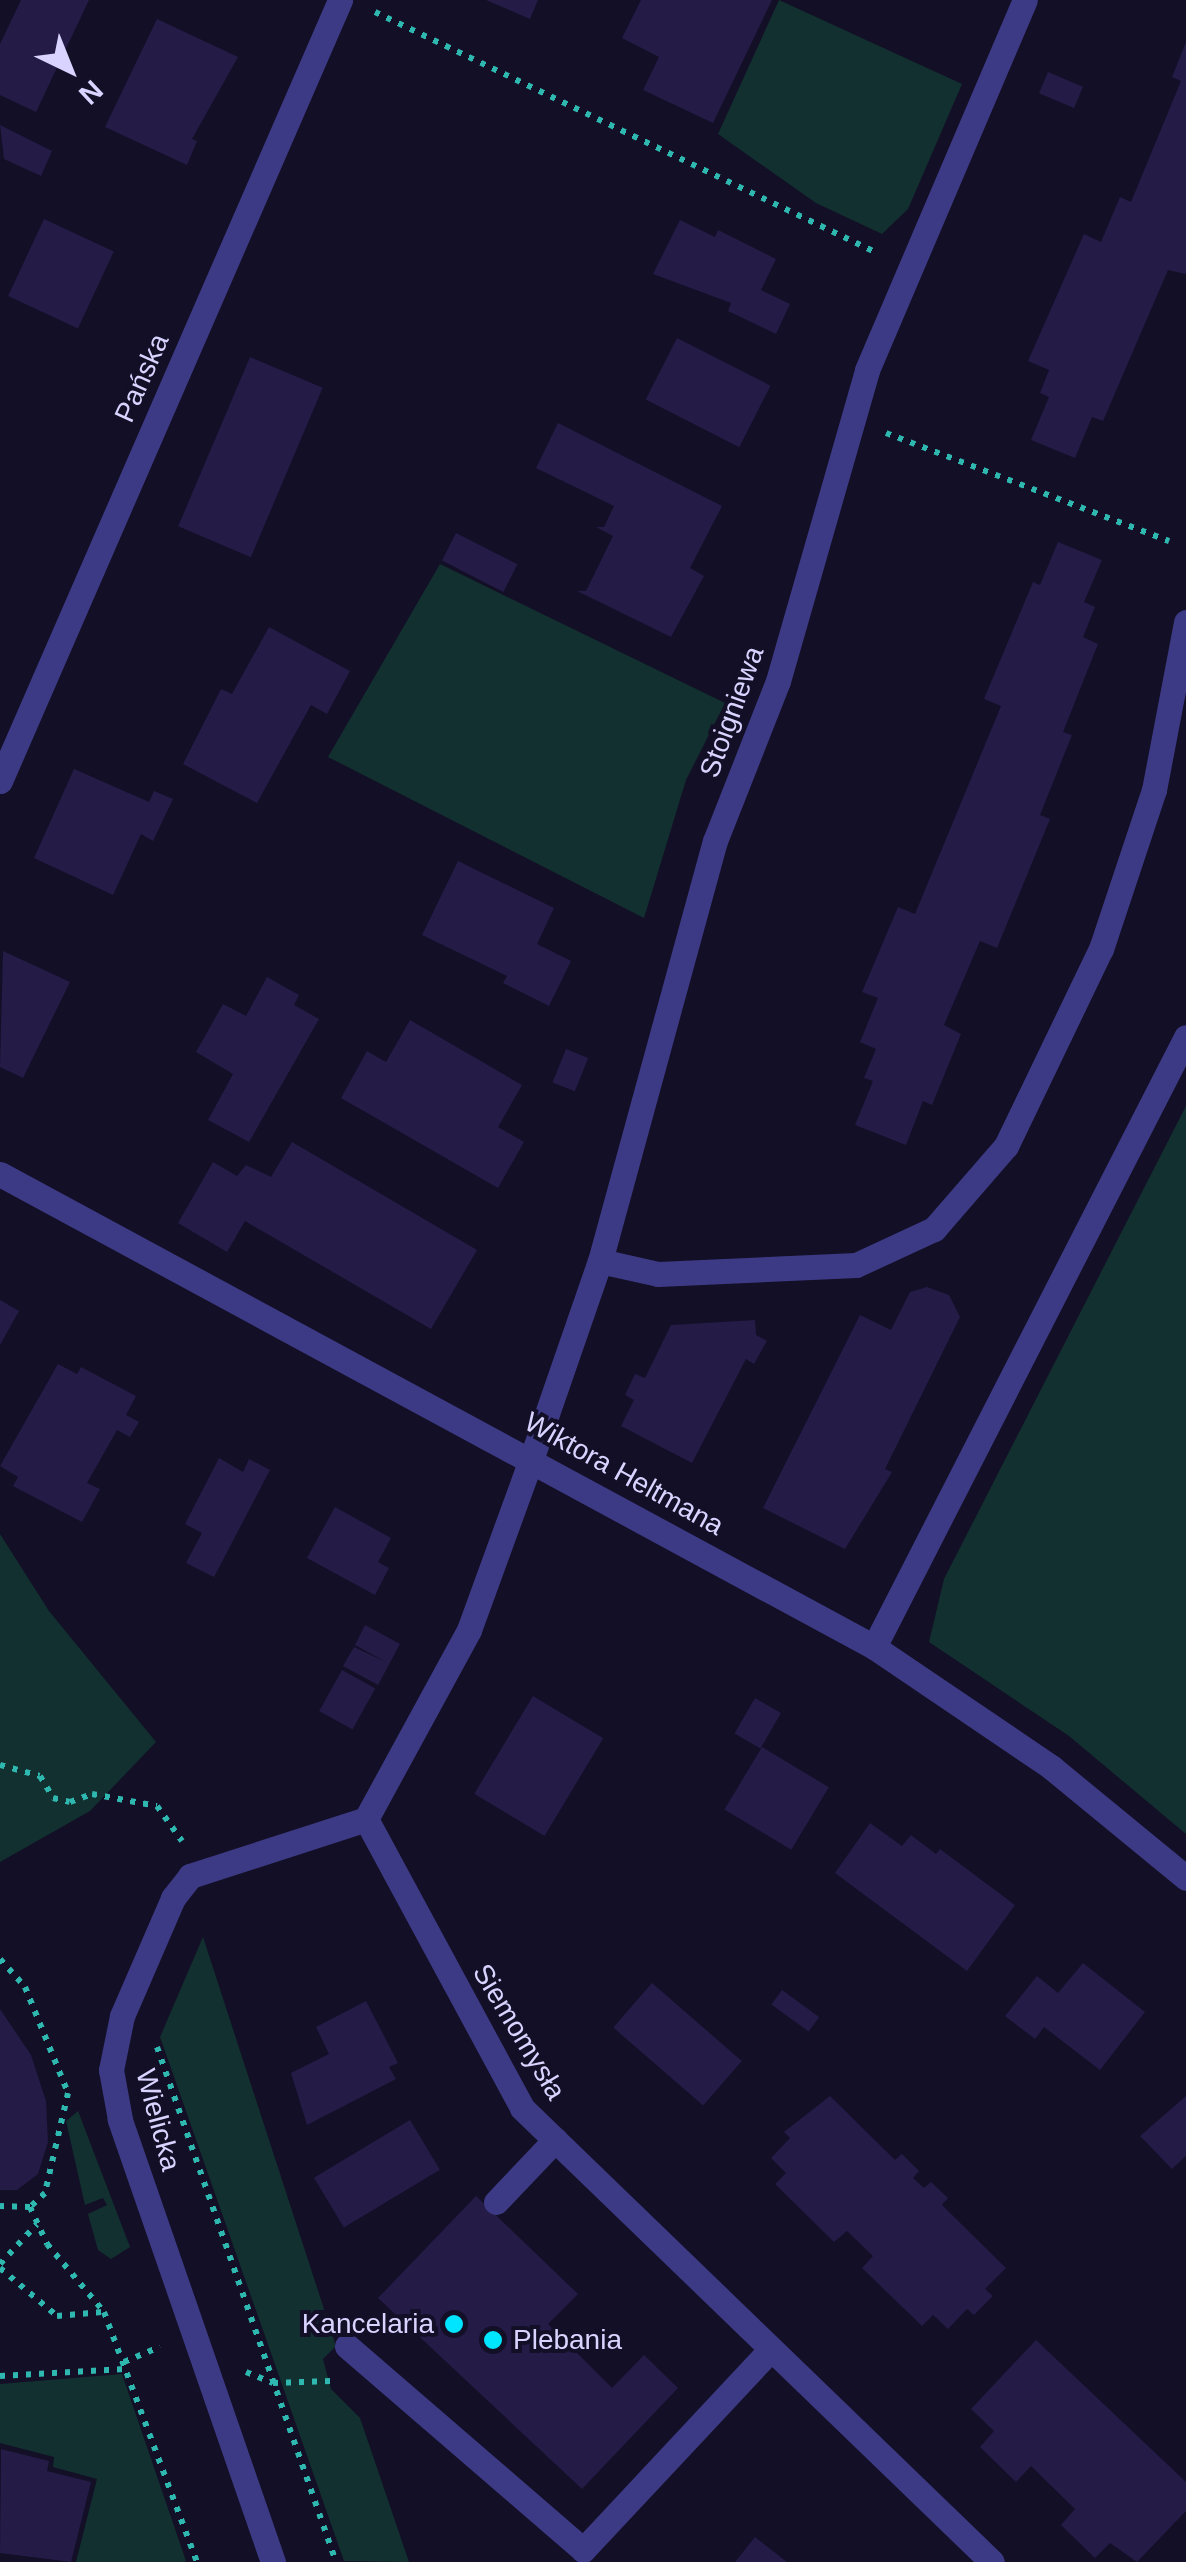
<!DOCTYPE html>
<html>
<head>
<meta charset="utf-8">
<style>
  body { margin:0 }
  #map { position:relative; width:1186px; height:2562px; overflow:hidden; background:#130f26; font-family:Helvetica,sans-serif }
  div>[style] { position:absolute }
  .green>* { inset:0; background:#12302f }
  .building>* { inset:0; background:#241b47; transform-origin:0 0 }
  .path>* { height:6px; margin-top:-3px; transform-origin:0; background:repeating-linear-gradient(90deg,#2fb8b0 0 5px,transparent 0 13px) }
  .service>* { height:25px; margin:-12.5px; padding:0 12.5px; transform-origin:12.5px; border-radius:12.5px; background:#3d3a85 }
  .minor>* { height:25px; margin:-12.5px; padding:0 12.5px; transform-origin:12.5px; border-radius:12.5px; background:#3d3a85 }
  .dots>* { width:28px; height:28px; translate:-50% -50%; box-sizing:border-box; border:5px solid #130f26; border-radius:50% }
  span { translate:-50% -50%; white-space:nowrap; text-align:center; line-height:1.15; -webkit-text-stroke:8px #130f26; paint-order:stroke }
  .street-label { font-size:28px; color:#d9d4ff }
  .poi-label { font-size:28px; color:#d9d4ff }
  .right { translate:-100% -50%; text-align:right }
  .left { translate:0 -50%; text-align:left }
  .north { position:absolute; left:20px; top:20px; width:100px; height:100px; -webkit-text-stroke:8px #130f26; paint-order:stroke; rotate:137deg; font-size:28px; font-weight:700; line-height:40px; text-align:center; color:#d9d4ff }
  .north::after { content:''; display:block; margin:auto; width:35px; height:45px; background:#d9d4ff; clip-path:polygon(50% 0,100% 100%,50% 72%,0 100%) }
</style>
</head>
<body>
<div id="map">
  <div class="green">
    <div style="clip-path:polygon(779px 0,962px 84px,908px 209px,882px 234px,816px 203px,718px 134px)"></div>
    <div style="clip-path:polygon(440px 564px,725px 703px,686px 780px,644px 918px,328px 757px)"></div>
    <div style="clip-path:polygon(1186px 1106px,1186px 1834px,1069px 1736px,929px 1642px,944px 1579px)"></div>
    <div style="clip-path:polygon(0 1534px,49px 1611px,156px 1742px,90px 1811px,0 1862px)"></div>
    <div style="clip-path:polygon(203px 1937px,336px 2346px,323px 2359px,331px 2389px,360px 2418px,409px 2562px,344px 2561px,160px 2037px)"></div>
    <div style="clip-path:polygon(78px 2111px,130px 2247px,111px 2259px,98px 2250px,88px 2214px,107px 2205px,103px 2198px,85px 2205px,66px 2121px)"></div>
    <div style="clip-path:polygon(122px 2374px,186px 2561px,183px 2562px,76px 2562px,97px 2479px,53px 2467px,54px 2457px,0 2443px,0 2384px)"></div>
  </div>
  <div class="building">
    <div style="clip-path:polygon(21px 0,89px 0,36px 112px,0 95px,0 44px)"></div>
    <div style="clip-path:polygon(486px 0,538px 0,530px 19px)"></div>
    <div style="clip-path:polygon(641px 0,772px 0,713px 123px,643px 90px,659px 57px,622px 38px)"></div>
    <div style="clip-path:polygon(157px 19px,238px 57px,192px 139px,197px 141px,187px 165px,105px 127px)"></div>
    <div style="clip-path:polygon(1186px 42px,1186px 274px,1168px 270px,1103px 421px,1092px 417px,1075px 458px,1031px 440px,1049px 397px,1040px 393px,1049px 370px,1028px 361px,1084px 234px,1101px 242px,1120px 197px,1131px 202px,1181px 81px,1172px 77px)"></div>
    <div style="left:1048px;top:72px;width:38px;height:23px;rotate:23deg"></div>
    <div style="clip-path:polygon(0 125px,52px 151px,41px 176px,4px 159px)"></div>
    <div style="left:44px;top:219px;width:77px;height:85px;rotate:25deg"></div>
    <div style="clip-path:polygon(680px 220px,715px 237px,718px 230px,776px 259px,761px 290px,790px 304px,776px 334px,728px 311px,731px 303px,653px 274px)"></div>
    <div style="left:677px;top:338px;width:105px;height:69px;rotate:27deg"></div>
    <div style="left:250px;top:357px;width:79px;height:184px;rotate:23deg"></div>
    <div style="clip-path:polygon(558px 423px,722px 506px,690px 568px,704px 576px,671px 637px,577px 591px,586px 591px,613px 536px,596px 527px,604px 527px,614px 506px,536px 468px)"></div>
    <div style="left:456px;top:533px;width:69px;height:31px;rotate:27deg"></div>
    <div style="clip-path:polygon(1058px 542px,1102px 560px,1084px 602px,1095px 607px,1083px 637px,1098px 644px,1063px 732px,1072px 735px,1040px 815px,1050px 819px,997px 948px,980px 941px,944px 1025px,961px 1034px,932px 1105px,923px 1101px,906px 1145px,855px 1125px,873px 1081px,864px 1078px,876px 1049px,860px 1042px,878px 998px,862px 992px,898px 907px,915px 914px,1001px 706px,984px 699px,1033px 582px,1040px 585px)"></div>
    <div style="clip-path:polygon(269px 627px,350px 671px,327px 714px,311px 705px,257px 803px,183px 764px,221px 689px,232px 694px)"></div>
    <div style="clip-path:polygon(74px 769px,149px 802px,154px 791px,173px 799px,153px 841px,141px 834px,113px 895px,34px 858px)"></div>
    <div style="clip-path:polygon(458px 861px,554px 908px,537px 944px,571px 961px,549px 1006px,503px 983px,507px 976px,422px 935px)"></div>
    <div style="clip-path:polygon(3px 951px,70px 982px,23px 1078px,0 1067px)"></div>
    <div style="clip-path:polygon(267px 977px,299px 995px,294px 1005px,319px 1019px,249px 1142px,208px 1120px,233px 1074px,196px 1052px,223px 1004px,246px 1016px)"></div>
    <div style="clip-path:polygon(410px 1020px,522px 1085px,498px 1127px,524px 1142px,498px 1188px,341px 1098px,367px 1051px,386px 1062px)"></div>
    <div style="left:566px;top:1049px;width:24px;height:36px;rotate:22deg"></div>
    <div style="clip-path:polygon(292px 1142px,477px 1250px,431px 1329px,245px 1221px,227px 1252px,178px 1223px,213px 1162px,237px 1176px,246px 1165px,271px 1177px)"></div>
    <div style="clip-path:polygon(927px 1287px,949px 1295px,960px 1317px,885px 1469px,892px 1472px,845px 1549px,763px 1508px,860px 1315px,891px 1330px,910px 1292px)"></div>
    <div style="clip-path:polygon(0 1300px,19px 1311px,0 1345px)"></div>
    <div style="clip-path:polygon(755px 1320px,756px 1335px,767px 1341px,754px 1364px,746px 1359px,692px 1463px,621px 1426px,634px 1400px,625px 1395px,635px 1374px,645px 1378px,671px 1325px)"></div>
    <div style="clip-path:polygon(58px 1364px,77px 1374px,81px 1367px,136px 1396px,126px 1415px,139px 1422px,130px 1437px,117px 1430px,87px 1483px,100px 1489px,82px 1522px,13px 1486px,18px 1477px,0 1466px)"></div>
    <div style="clip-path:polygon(219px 1458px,243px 1472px,249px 1459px,270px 1470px,214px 1577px,186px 1563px,202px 1533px,185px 1524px)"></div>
    <div style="clip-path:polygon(335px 1507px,391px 1538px,378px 1562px,389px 1568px,375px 1595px,307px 1558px)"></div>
    <div style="clip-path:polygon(365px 1625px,400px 1644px,378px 1685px,343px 1666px,354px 1647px,386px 1662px,355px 1645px)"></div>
    <div style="left:342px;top:1670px;width:38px;height:47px;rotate:29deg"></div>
    <div style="left:533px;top:1696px;width:82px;height:114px;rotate:31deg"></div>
    <div style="left:755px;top:1698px;width:30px;height:41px;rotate:30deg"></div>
    <div style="left:762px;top:1747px;width:78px;height:73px;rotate:31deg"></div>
    <div style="clip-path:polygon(870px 1823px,902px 1846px,911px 1835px,936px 1854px,940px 1849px,1015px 1905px,967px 1971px,835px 1873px)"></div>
    <div style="clip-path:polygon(1083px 1963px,1145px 2012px,1100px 2070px,1044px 2027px,1035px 2039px,1005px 2016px,1037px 1976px,1058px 1993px)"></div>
    <div style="left:652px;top:1983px;width:119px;height:59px;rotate:41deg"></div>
    <div style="left:782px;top:1990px;width:46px;height:18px;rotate:36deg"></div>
    <div style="clip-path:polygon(366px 2001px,398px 2063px,389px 2067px,396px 2079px,307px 2125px,291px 2073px,329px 2054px,316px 2027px)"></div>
    <div style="clip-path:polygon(0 2009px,31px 2055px,46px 2101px,48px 2142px,38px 2174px,17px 2190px,0 2190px)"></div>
    <div style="clip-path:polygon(830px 2096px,895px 2160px,902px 2154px,919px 2171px,913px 2178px,924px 2188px,931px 2182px,948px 2198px,942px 2205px,1006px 2268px,985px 2289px,993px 2296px,974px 2315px,967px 2309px,948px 2329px,933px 2315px,922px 2326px,862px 2268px,873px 2256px,847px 2231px,834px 2242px,775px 2184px,786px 2173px,771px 2158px,790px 2138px,784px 2132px)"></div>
    <div style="clip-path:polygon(1186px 2096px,1186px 2156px,1172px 2169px,1140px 2136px)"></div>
    <div style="left:410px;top:2120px;width:58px;height:112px;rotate:59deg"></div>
    <div style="clip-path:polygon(476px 2196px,578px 2294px,548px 2324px,612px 2388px,644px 2355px,678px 2388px,582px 2489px,378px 2298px)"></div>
    <div style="clip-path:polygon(1036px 2340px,1186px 2482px,1186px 2511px,1137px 2562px,1110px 2543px,1095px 2558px,1061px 2525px,1075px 2509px,1031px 2466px,1016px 2482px,980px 2447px,994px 2431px,971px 2409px)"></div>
    <div style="clip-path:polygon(1px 2449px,49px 2461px,47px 2471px,91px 2482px,71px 2562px,0 2553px)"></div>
    <div style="clip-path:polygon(755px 2537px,787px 2562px,735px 2562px)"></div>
  </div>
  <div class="path">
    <div style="left:375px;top:12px;width:557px;rotate:25.64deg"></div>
    <div style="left:886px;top:433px;width:303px;rotate:20.9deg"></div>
    <div style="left:0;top:1765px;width:41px;rotate:15.4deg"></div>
    <div style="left:40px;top:1776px;width:26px;rotate:59deg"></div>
    <div style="left:53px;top:1798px;width:17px;rotate:13deg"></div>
    <div style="left:70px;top:1802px;width:23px;rotate:-20deg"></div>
    <div style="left:92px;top:1794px;width:66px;rotate:10.5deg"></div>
    <div style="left:157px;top:1806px;width:43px;rotate:54.5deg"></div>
    <div style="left:0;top:1959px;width:38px;rotate:48deg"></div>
    <div style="left:25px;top:1987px;width:114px;rotate:67.9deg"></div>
    <div style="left:68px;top:2093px;width:103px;rotate:103deg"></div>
    <div style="left:45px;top:2193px;width:21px;rotate:137deg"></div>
    <div style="left:30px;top:2207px;width:30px;rotate:-178deg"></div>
    <div style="left:157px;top:2047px;width:545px;rotate:70.83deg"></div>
    <div style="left:30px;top:2207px;width:41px;rotate:65.3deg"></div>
    <div style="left:47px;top:2244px;width:89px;rotate:50deg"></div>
    <div style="left:104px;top:2312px;width:267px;rotate:69.6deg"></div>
    <div style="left:0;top:2264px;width:54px;rotate:-47.2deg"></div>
    <div style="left:0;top:2268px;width:75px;rotate:40.1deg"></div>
    <div style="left:57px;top:2316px;width:45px;rotate:-5.1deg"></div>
    <div style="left:124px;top:2362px;width:39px;rotate:-23deg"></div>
    <div style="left:246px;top:2372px;width:29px;rotate:22deg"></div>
    <div style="left:273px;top:2383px;width:58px;rotate:-2deg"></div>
    <div style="left:0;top:2376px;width:125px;rotate:-3.2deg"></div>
  </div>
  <div class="service">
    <div style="left:600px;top:1261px;width:59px;rotate:12.6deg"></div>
    <div style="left:658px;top:1274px;width:198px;rotate:-2.6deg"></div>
    <div style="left:856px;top:1265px;width:86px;rotate:-24.8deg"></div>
    <div style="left:934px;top:1229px;width:110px;rotate:-49.1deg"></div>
    <div style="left:1006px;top:1146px;width:219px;rotate:-64.3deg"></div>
    <div style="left:1101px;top:949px;width:168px;rotate:-71.6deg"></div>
    <div style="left:1154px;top:790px;width:171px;rotate:-79.2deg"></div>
    <div style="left:874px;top:1647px;width:685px;rotate:-62.91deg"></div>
    <div style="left:496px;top:2202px;width:86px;rotate:-46.4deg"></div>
    <div style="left:347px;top:2346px;width:312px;rotate:40.8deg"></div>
    <div style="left:583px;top:2550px;width:272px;rotate:-46.9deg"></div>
  </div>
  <div class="minor">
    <div style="left:0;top:781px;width:852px;rotate:-66.47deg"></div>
    <div style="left:0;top:1174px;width:994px;rotate:28.42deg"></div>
    <div style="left:874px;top:1647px;width:214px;rotate:34.1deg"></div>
    <div style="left:1051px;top:1767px;width:175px;rotate:39.4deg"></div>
    <div style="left:366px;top:1819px;width:215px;rotate:-61.4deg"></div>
    <div style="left:469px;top:1630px;width:184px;rotate:-70deg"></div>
    <div style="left:532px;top:1457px;width:207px;rotate:-70.9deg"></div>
    <div style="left:600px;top:1261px;width:435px;rotate:-74.7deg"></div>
    <div style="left:715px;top:841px;width:172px;rotate:-68.5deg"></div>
    <div style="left:778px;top:681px;width:323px;rotate:-74deg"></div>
    <div style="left:867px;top:370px;width:402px;rotate:-66.9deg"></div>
    <div style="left:366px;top:1819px;width:328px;rotate:61.6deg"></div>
    <div style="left:522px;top:2108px;width:653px;rotate:44.01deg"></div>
    <div style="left:273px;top:2562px;width:469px;rotate:-109.1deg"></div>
    <div style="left:120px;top:2119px;width:50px;rotate:-100.4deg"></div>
    <div style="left:111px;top:2070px;width:55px;rotate:-78.5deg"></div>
    <div style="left:122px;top:2016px;width:129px;rotate:-66.6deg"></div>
    <div style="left:173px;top:1898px;width:28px;rotate:-52deg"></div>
    <div style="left:190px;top:1876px;width:185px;rotate:-17.9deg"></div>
  </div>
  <div class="dots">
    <div style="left:454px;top:2324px;background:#00e5ff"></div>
    <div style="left:493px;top:2340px;background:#00e5ff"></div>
  </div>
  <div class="street-label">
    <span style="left:142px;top:378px;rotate:-66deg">Pańska</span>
    <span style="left:732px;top:712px;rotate:-70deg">Stoigniewa</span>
    <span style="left:624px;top:1474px;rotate:29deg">Wiktora Heltmana</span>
    <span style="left:519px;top:2032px;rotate:59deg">Siemomysła</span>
    <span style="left:158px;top:2120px;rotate:75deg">Wielicka</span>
  </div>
  <div class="poi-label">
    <span class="right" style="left:434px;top:2324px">Kancelaria</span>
    <span class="left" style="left:513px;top:2340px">Plebania</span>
  </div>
  <div class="north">N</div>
</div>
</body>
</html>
